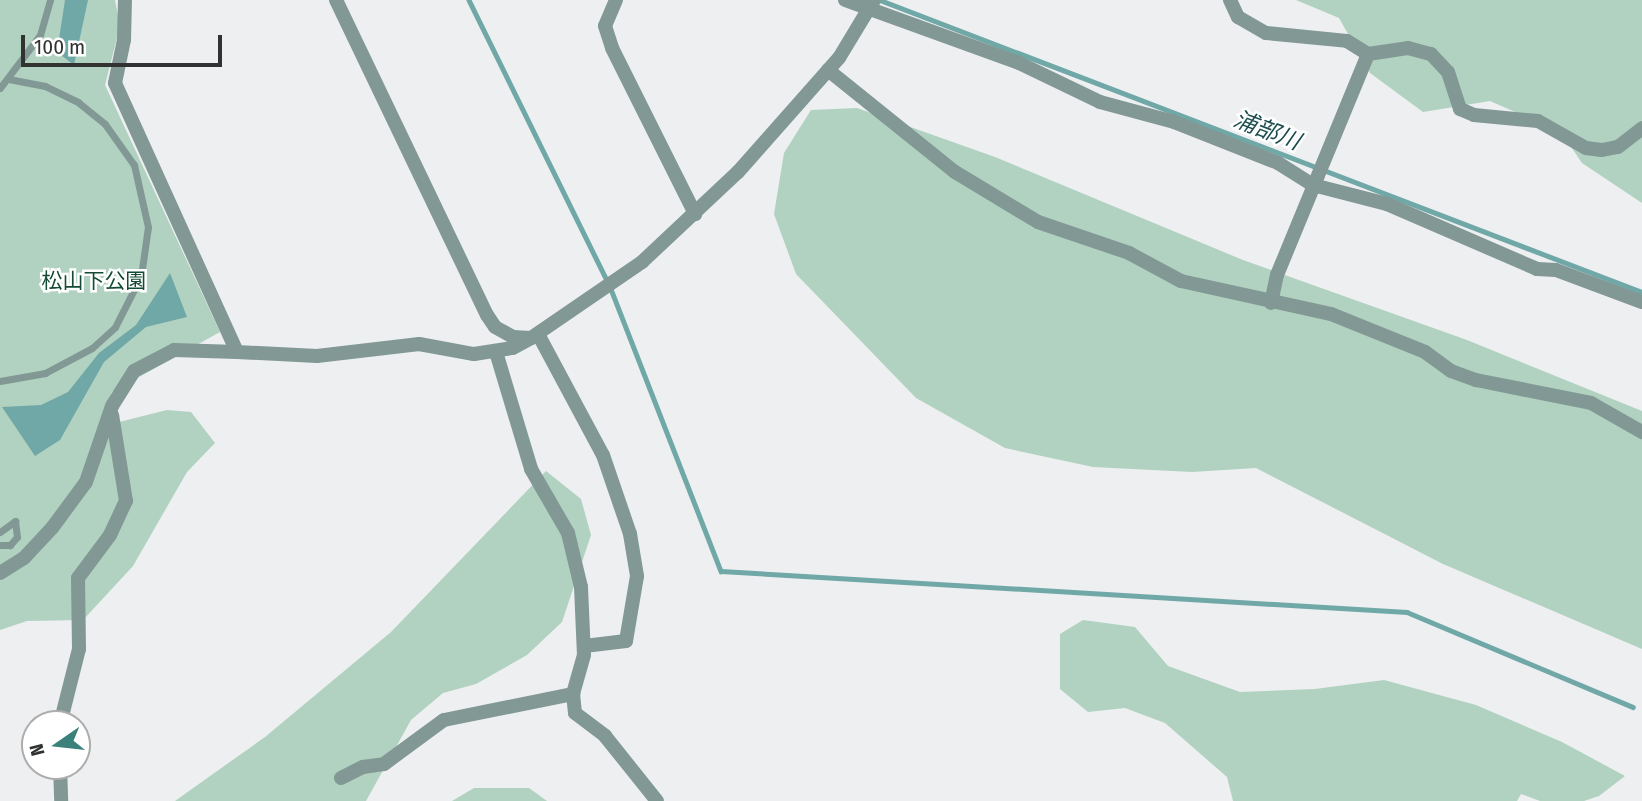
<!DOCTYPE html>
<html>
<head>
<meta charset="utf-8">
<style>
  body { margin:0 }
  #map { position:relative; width:1642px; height:801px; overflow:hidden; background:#edeff1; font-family:"Fira Sans Condensed","Noto Sans JP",sans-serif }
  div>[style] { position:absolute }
  .green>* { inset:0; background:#b1d2c0 }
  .water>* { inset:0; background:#70a7a7 }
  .stream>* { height:4.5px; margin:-2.25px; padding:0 2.25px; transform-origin:2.25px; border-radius:2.25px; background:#70a7a7 }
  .service>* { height:7px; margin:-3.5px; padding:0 3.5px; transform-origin:3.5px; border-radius:3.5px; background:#829895 }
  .minor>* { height:14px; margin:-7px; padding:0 7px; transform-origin:7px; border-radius:7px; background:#829895 }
  .tertiary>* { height:14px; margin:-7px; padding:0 7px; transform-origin:7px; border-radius:7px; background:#829895 }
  span { translate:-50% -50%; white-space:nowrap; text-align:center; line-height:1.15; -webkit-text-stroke:5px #fff; paint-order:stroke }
  .park-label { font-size:21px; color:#144b34 }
  .water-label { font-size:23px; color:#1c4d4e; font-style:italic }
  .north { position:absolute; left:21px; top:710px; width:70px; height:70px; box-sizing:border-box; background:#fff; border:2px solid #adadad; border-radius:50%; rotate:256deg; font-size:19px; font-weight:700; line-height:28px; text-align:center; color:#313232 }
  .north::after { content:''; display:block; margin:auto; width:24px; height:32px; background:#3a817b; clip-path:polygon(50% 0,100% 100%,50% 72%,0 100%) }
  .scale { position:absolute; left:21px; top:35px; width:201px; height:32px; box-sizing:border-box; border:4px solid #313232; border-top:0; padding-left:9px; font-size:21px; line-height:24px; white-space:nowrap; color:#313232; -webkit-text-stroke:5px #fff; paint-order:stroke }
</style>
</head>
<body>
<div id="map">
  <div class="green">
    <div style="clip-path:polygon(0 0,115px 0,120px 26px,105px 85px,220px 332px,112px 392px,96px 437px,107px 425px,167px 410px,191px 412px,215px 443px,187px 472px,133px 566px,83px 620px,27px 621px,0 630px)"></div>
    <div style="clip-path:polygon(1296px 0,1642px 0,1642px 203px,1582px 163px,1561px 132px,1490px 101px,1423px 112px,1370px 73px,1339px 18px)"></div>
    <div style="clip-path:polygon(857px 108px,995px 157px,1243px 260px,1467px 340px,1642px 411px,1642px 649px,1443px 564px,1256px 468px,1192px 472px,1093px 467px,1005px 448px,916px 398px,796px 274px,774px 214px,784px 153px,811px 110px)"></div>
    <div style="clip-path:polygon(546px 471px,581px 499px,591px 535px,562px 622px,527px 655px,476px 684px,443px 693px,411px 720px,366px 801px,175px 801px,265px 737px,391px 632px)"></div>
    <div style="clip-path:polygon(1083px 620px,1135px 627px,1168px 666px,1240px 692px,1315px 689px,1384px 680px,1476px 705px,1562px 742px,1625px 776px,1599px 796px,1584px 801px,1540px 801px,1521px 794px,1517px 801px,1233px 801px,1227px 777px,1165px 723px,1125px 708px,1088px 712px,1060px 689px,1060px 634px)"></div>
    <div style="clip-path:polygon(474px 788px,529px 788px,547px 801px,452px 801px)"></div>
  </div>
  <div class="water">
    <div style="clip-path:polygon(65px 0,88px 0,74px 65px,57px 52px)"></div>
    <div style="clip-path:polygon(170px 273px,187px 317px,146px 327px,104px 362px,60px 440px,35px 456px,2px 407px,41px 405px,68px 392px,99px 353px,136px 325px)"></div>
  </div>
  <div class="stream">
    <div style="left:469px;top:0;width:322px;rotate:63.8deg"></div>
    <div style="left:611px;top:289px;width:303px;rotate:68.7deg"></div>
    <div style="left:721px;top:571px;width:687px;rotate:3.42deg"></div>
    <div style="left:1407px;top:612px;width:245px;rotate:22.8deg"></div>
    <div style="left:880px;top:0;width:816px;rotate:20.97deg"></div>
  </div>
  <div class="service">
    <div style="left:0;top:88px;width:66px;rotate:-53deg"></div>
    <div style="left:40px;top:35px;width:36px;rotate:-74deg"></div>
    <div style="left:0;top:381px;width:46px;rotate:-10.1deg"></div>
    <div style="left:45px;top:373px;width:53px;rotate:-28deg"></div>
    <div style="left:92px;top:348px;width:31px;rotate:-42deg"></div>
    <div style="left:115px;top:327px;width:57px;rotate:-63deg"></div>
    <div style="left:141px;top:276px;width:49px;rotate:-81.9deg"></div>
    <div style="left:148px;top:227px;width:64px;rotate:-102.7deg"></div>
    <div style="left:134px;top:165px;width:50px;rotate:-125.3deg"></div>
    <div style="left:105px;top:124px;width:35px;rotate:-141deg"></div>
    <div style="left:78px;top:102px;width:37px;rotate:-154deg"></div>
    <div style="left:45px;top:86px;width:37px;rotate:-169deg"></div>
    <div style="left:0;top:532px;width:19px;rotate:-36deg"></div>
    <div style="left:15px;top:521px;width:16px;rotate:83deg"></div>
    <div style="left:17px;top:537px;width:11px;rotate:131deg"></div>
    <div style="left:10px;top:545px;width:10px;rotate:180deg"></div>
  </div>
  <div class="minor">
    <div style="left:336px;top:0;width:349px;rotate:64.4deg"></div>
    <div style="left:487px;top:315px;width:14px;rotate:56deg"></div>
    <div style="left:495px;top:327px;width:21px;rotate:29deg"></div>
    <div style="left:513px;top:337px;width:18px;rotate:3deg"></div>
    <div style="left:616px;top:0;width:28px;rotate:113deg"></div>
    <div style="left:605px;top:26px;width:23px;rotate:72deg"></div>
    <div style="left:612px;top:48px;width:186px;rotate:63.4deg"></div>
    <div style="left:845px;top:0;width:185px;rotate:19.9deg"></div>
    <div style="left:1019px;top:63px;width:90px;rotate:25.7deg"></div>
    <div style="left:1100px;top:102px;width:77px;rotate:15.1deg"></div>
    <div style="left:1174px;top:122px;width:112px;rotate:21.5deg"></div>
    <div style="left:1278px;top:163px;width:41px;rotate:32.2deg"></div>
    <div style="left:1313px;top:185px;width:76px;rotate:14.4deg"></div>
    <div style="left:1387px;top:204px;width:163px;rotate:23.4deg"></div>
    <div style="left:1537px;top:269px;width:19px;rotate:3deg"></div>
    <div style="left:1556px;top:270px;width:92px;rotate:20.4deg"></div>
    <div style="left:1230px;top:0;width:19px;rotate:65deg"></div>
    <div style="left:1238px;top:17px;width:32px;rotate:30deg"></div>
    <div style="left:1266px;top:33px;width:81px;rotate:5.6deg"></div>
    <div style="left:1347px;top:41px;width:25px;rotate:32deg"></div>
    <div style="left:1368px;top:54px;width:40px;rotate:-8.5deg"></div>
    <div style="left:1408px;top:48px;width:24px;rotate:15deg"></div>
    <div style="left:1431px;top:54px;width:25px;rotate:47deg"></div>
    <div style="left:1448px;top:72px;width:39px;rotate:72deg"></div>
    <div style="left:1460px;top:109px;width:15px;rotate:23deg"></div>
    <div style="left:1474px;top:115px;width:64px;rotate:5.4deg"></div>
    <div style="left:1538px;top:121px;width:55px;rotate:29.4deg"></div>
    <div style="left:1586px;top:148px;width:16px;rotate:7deg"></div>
    <div style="left:1602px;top:150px;width:16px;rotate:-11deg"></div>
    <div style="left:1618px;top:147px;width:31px;rotate:-38deg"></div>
    <div style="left:828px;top:70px;width:163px;rotate:38.8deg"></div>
    <div style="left:955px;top:172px;width:97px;rotate:31.1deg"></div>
    <div style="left:1038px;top:222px;width:96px;rotate:18.8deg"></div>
    <div style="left:1129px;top:253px;width:59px;rotate:28.3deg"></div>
    <div style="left:1181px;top:281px;width:154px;rotate:12.4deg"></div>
    <div style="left:1331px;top:314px;width:101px;rotate:22deg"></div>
    <div style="left:1425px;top:352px;width:32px;rotate:36deg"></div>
    <div style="left:1451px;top:371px;width:27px;rotate:20deg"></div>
    <div style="left:1476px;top:380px;width:117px;rotate:11.3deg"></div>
    <div style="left:1591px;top:403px;width:59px;rotate:29.6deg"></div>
    <div style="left:1271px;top:303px;width:29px;rotate:-78deg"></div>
    <div style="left:1277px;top:275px;width:239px;rotate:-67.6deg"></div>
    <div style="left:538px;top:334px;width:137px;rotate:61.8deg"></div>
    <div style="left:603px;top:455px;width:83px;rotate:71.1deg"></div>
    <div style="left:630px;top:534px;width:43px;rotate:80.5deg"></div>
    <div style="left:637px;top:576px;width:66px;rotate:99.6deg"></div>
    <div style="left:626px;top:641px;width:42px;rotate:173.2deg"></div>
    <div style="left:496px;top:352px;width:122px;rotate:73.3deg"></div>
    <div style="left:531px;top:469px;width:74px;rotate:60deg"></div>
    <div style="left:568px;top:533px;width:56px;rotate:76.5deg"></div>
    <div style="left:581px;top:587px;width:68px;rotate:87.5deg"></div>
    <div style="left:584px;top:655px;width:41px;rotate:105.8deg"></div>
    <div style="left:573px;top:694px;width:19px;rotate:84deg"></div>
    <div style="left:575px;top:713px;width:38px;rotate:37deg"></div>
    <div style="left:605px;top:736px;width:83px;rotate:51.3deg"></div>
    <div style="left:0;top:573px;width:28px;rotate:-32deg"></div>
    <div style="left:24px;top:558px;width:41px;rotate:-47deg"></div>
    <div style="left:52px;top:528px;width:57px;rotate:-53.5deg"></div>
    <div style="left:86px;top:482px;width:80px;rotate:-71.1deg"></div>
    <div style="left:112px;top:406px;width:41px;rotate:-57.8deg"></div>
    <div style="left:134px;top:371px;width:45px;rotate:-27.7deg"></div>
    <div style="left:174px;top:350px;width:63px;rotate:1.8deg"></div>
    <div style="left:237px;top:352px;width:295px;rotate:-114.4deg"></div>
    <div style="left:115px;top:83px;width:44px;rotate:-78.2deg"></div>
    <div style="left:124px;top:40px;width:40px;rotate:-88.6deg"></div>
    <div style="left:60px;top:724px;width:77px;rotate:-75.8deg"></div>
    <div style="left:79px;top:649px;width:71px;rotate:-90.8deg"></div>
    <div style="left:78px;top:578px;width:54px;rotate:-53.3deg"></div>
    <div style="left:110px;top:535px;width:38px;rotate:-65deg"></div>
    <div style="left:126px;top:501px;width:87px;rotate:-99.2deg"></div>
    <div style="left:60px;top:766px;width:35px;rotate:88deg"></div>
    <div style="left:341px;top:778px;width:25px;rotate:-27deg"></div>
    <div style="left:363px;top:767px;width:21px;rotate:-8deg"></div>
    <div style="left:384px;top:764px;width:74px;rotate:-36.3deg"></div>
    <div style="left:444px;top:720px;width:132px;rotate:-11.4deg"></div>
  </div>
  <div class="tertiary">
    <div style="left:237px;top:352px;width:80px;rotate:2.9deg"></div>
    <div style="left:317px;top:356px;width:103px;rotate:-6.7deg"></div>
    <div style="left:419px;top:344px;width:56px;rotate:10.3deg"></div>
    <div style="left:474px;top:354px;width:39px;rotate:-9deg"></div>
    <div style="left:513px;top:348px;width:21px;rotate:-29deg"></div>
    <div style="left:531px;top:338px;width:135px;rotate:-34.4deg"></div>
    <div style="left:642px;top:262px;width:132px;rotate:-43.2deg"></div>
    <div style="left:738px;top:172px;width:152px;rotate:-48.5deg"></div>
    <div style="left:839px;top:58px;width:68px;rotate:-58.9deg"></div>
  </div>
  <div class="park-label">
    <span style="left:94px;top:281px">松山下公園</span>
  </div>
  <div class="water-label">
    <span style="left:1267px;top:130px;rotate:21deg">浦部川</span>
  </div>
  <div class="north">N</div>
  <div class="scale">100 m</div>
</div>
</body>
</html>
